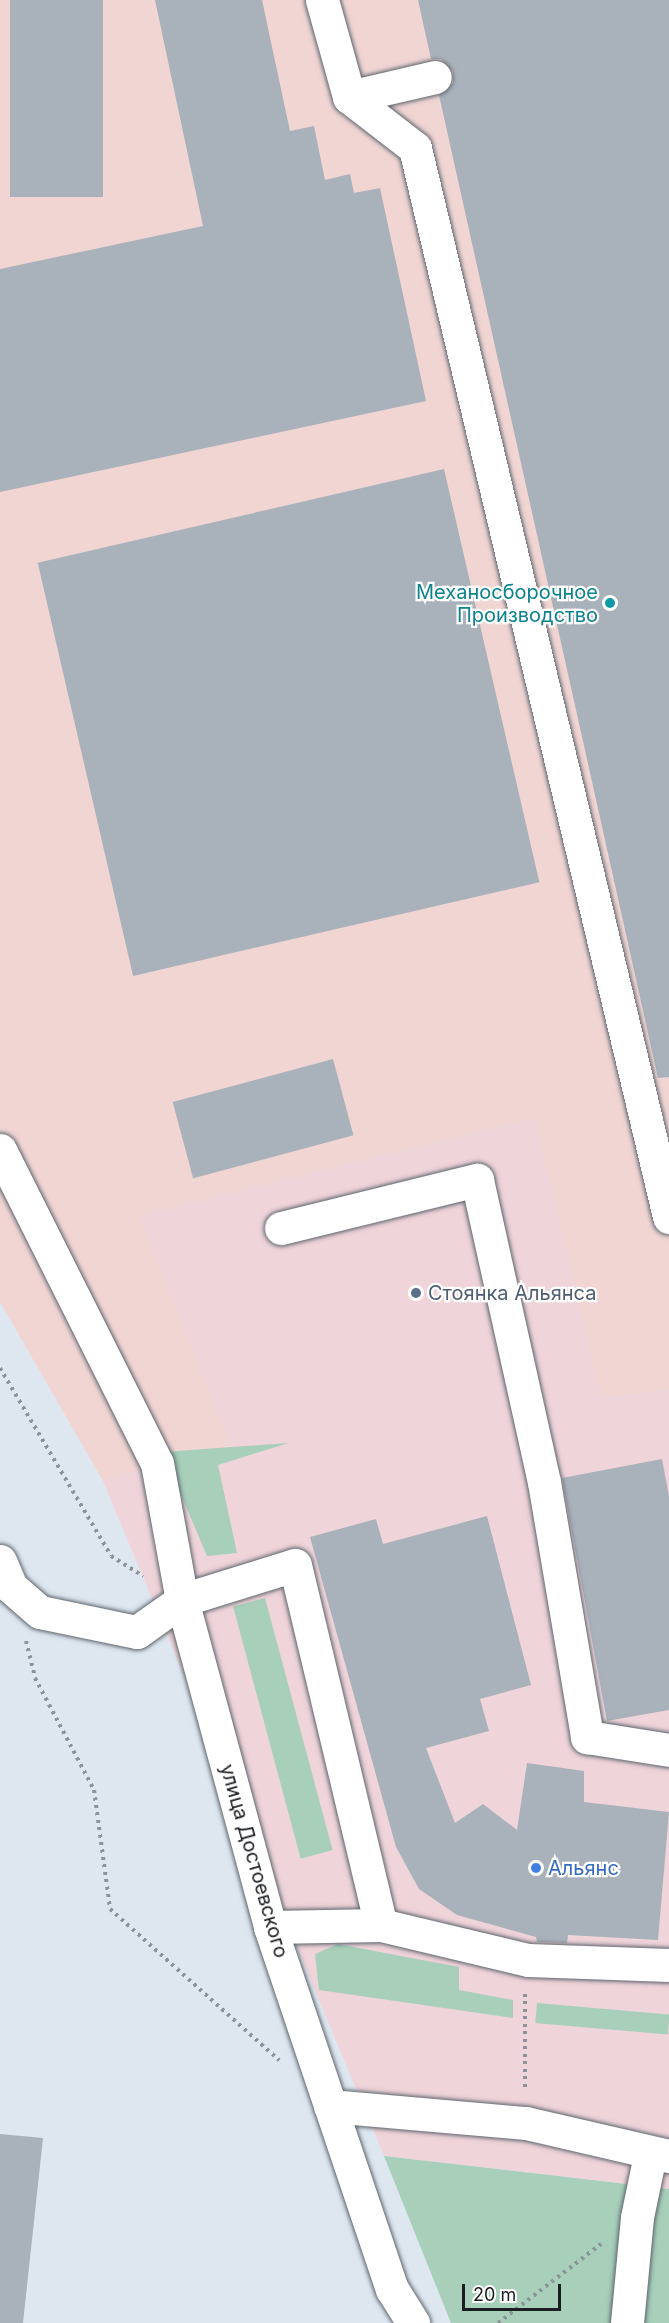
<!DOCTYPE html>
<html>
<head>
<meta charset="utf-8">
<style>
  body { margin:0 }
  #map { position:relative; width:669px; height:2323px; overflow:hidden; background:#dee7f0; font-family:Inter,sans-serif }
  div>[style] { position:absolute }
  .commercial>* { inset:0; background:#efd4da }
  .industrial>* { inset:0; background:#f0d5d3 }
  .green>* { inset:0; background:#a7cfba; transform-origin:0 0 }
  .building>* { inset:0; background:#a9b2ba; transform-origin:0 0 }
  .path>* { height:4px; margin-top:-2px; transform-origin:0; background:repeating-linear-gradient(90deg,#8c9399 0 3px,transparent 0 7.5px) }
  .roads { filter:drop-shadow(0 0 2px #5e666d) drop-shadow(0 0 2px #5e666d) }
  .minor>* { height:33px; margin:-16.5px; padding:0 16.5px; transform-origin:16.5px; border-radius:16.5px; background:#fff }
  .dots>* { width:16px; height:16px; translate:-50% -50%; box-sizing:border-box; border:3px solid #fff; border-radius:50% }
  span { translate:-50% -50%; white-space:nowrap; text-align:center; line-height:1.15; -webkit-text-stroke:4.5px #fff; paint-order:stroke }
  .culture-label { font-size:20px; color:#0d838f }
  .right { translate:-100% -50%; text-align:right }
  .service-label { font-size:20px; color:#4e5e75 }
  .left { translate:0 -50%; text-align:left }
  .street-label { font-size:20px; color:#1b1e21 }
  .shop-label { font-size:20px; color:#366cbe }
  .scale { position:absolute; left:462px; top:2284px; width:99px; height:27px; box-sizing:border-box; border:3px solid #1b1e21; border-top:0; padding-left:8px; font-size:18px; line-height:21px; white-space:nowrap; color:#1b1e21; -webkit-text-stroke:4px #fff; paint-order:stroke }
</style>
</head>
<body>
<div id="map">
  <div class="commercial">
    <div style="clip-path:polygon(534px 1118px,601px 1399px,669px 1390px,669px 2189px,384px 2156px,103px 1481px,231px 1446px,138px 1216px)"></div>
  </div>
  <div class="industrial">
    <div style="clip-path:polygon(0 0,669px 0,669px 1390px,601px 1399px,534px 1118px,139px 1216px,231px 1446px,103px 1481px,0 1302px)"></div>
  </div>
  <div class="green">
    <div style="clip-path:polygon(288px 1443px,218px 1465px,237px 1553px,207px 1556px,163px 1452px)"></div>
    <div style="left:265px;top:1598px;width:261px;height:33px;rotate:75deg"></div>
    <div style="clip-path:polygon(338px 1944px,459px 1967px,459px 1990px,513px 2000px,513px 2018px,319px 1990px,315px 1954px)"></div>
    <div style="left:537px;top:2003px;width:133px;height:20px;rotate:5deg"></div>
    <div style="clip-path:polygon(384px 2156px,669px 2189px,669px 2323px,451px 2323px)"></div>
  </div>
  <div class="building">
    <div style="left:10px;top:0;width:93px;height:197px"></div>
    <div style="clip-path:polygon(155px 0,262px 0,290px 131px,314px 126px,325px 180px,350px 174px,354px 193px,380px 188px,426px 401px,0 492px,0 269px,203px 226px)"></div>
    <div style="clip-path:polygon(418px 0,669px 0,669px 1077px,658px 1078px,439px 95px,453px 83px,453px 72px,441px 59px,431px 59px)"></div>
    <div style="left:444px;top:469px;width:424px;height:417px;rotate:77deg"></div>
    <div style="left:333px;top:1059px;width:79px;height:166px;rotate:75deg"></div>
    <div style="clip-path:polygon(662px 1459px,669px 1496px,669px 1710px,607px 1721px,562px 1478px)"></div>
    <div style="clip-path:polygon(487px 1516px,531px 1685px,480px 1699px,489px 1731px,426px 1748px,455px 1823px,483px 1804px,517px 1830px,527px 1763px,584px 1771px,584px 1802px,669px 1812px,658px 1940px,568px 1935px,567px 1943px,537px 1942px,536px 1937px,457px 1915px,419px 1889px,396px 1847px,310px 1537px,376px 1519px,383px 1544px)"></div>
    <div style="clip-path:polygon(0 2134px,43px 2138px,23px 2323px,0 2323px)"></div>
  </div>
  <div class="path">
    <div style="left:0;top:1368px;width:218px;rotate:59.4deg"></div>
    <div style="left:111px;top:1556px;width:38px;rotate:32deg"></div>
    <div style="left:26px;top:1641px;width:38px;rotate:76deg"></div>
    <div style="left:35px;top:1678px;width:127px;rotate:62.2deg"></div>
    <div style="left:94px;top:1790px;width:120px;rotate:82.3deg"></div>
    <div style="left:110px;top:1909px;width:227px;rotate:41.8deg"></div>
    <div style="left:525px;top:1994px;width:97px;rotate:90deg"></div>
    <div style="left:498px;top:2323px;width:130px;rotate:-37.5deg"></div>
  </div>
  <div class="roads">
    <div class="minor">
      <div style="left:322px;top:0;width:101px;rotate:74.4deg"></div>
      <div style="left:349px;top:97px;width:83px;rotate:37.7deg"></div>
      <div style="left:415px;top:148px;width:1099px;rotate:76.63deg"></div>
      <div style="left:349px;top:97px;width:88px;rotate:-13.1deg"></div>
      <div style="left:0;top:1150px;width:350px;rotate:63.4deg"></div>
      <div style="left:157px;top:1463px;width:139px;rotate:79.7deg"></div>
      <div style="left:182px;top:1600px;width:118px;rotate:-17.2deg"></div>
      <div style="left:295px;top:1565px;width:370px;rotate:76.6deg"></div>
      <div style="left:381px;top:1925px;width:151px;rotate:13.4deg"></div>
      <div style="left:528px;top:1960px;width:141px;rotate:2deg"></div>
      <div style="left:281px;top:1228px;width:202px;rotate:-13.8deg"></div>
      <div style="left:477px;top:1180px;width:309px;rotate:77.5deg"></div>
      <div style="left:544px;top:1482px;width:259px;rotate:80.4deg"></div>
      <div style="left:587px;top:1737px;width:83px;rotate:9deg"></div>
      <div style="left:0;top:1561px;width:28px;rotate:67deg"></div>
      <div style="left:11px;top:1587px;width:38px;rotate:41deg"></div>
      <div style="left:40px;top:1612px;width:99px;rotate:11.7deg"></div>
      <div style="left:137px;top:1632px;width:55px;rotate:-35.4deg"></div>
      <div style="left:182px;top:1600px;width:339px;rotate:74.9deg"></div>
      <div style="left:270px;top:1927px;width:382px;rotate:71.4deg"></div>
      <div style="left:392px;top:2289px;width:40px;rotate:58deg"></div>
      <div style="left:270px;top:1927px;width:111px;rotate:-1deg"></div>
      <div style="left:330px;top:2106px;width:197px;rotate:5deg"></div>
      <div style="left:526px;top:2123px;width:147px;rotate:13deg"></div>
      <div style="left:627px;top:2323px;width:106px;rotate:-84.6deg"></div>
      <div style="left:637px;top:2217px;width:63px;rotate:-78.2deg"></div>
    </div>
  </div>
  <div class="dots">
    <div style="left:610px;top:603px;background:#0f9aa8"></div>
    <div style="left:416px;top:1293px;background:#5c6f8a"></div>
    <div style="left:536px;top:1868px;background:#3f7fe0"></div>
  </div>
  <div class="culture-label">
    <span class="right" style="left:598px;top:604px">Механосборочное<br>Производство</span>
  </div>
  <div class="service-label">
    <span class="left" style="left:428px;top:1293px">Стоянка Альянса</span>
  </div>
  <div class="street-label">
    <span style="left:254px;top:1861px;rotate:74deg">улица Достоевского</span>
  </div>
  <div class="shop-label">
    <span class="left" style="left:548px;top:1868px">Альянс</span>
  </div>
  <div class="scale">20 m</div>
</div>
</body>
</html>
